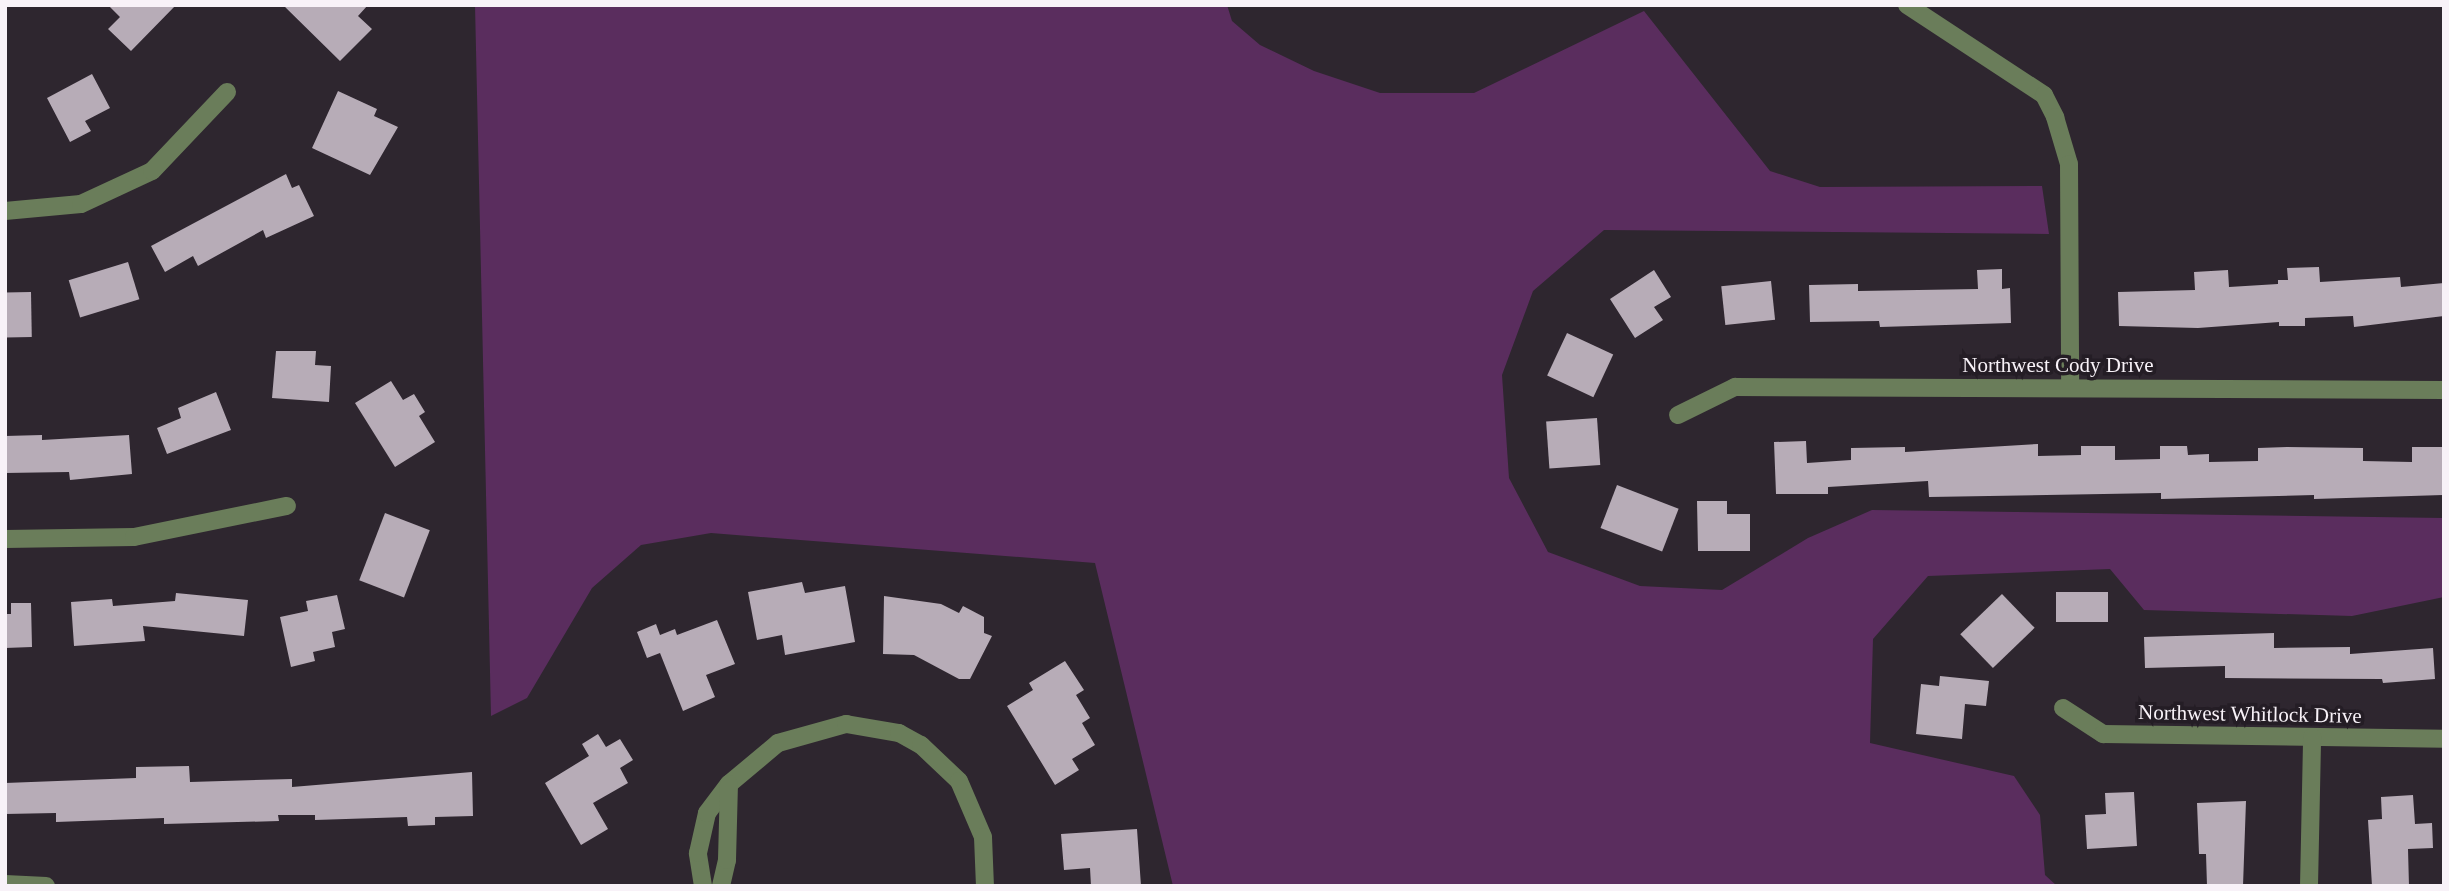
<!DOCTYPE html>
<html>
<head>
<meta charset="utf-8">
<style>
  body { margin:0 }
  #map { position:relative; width:2449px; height:891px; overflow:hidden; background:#2e262f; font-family:"Times New Roman",serif }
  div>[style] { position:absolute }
  .green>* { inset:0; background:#5a2d5e }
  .building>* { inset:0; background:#b7acb7; transform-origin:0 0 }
  .minor>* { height:18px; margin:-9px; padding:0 9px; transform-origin:9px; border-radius:9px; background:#6a7d5a }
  span { translate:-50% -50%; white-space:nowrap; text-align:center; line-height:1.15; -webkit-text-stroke:7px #241d25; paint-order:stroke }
  .street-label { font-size:21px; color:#f8f2f8 }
  .frame { position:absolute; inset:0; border:7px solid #f8f2f8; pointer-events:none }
</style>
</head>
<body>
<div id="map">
  <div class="green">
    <div style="clip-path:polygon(475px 5px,1227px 5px,1232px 21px,1260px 45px,1314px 71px,1380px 93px,1474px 93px,1644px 11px,1770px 171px,1820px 187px,2042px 186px,2049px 234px,1604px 230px,1533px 291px,1502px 375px,1509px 478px,1548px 552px,1640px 586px,1722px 590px,1808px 538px,1872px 510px,2444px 518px,2444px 597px,2352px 616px,2144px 610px,2110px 569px,1928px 576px,1873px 639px,1870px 743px,2014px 776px,2040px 815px,2045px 875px,2057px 886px,1173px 886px,1095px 563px,711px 533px,641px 545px,592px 588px,527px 698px,491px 716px)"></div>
  </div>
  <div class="building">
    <div style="clip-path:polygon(108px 5px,176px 5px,131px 51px,108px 29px,120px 17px)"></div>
    <div style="clip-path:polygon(283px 5px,368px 5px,358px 16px,372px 29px,340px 61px)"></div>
    <div style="clip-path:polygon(92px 74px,110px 108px,85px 121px,91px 131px,70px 142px,47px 98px)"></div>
    <div style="clip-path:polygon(338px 91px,377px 109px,374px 116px,398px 127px,370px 175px,312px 148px)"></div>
    <div style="clip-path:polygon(286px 174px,292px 188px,299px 185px,314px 216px,266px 238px,263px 230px,198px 266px,193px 256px,165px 272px,151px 246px)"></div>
    <div style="left:128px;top:262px;width:39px;height:62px;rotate:73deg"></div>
    <div style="clip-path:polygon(2319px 267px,2320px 282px,2400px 277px,2401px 287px,2444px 283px,2444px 316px,2354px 327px,2353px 316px,2305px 318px,2305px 326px,2279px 326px,2279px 322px,2198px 328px,2119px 326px,2118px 292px,2195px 290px,2194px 272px,2228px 270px,2229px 287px,2278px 284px,2278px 280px,2288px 280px,2287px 268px)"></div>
    <div style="clip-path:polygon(2002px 269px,2002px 289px,2010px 288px,2011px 323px,1880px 327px,1879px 321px,1810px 322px,1809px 285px,1858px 284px,1858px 291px,1978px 289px,1977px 270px)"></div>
    <div style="clip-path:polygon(1654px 270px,1671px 297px,1654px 307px,1663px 320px,1635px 338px,1610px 299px)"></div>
    <div style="left:1771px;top:281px;width:39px;height:50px;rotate:84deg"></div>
    <div style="left:31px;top:292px;width:45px;height:26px;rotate:89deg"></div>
    <div style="left:1567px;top:333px;width:51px;height:47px;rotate:25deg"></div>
    <div style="clip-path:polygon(276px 351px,316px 351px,315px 365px,331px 366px,329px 402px,272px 398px)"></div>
    <div style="clip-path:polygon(391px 381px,403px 400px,414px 394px,425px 412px,419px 416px,435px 442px,395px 467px,355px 403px)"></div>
    <div style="clip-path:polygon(216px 392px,231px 430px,167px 454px,157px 428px,181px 418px,178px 408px)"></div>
    <div style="left:1597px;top:418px;width:47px;height:51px;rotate:86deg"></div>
    <div style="clip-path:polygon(42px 435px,42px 440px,129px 435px,132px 474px,70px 480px,69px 472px,5px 473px,5px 436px)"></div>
    <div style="clip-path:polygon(1806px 441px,1807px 463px,1851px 460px,1851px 448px,1905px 447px,1905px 452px,2038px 444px,2038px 456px,2081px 455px,2081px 446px,2115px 446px,2115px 460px,2160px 459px,2160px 446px,2187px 446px,2188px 455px,2209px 454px,2209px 462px,2258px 461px,2258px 448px,2287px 447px,2363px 448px,2363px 461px,2412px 462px,2412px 447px,2443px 447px,2443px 495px,2314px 499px,2314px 495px,2161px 499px,2161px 493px,1929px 497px,1928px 481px,1828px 487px,1828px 494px,1776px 494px,1774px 442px)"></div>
    <div style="left:1617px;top:485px;width:66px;height:46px;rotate:21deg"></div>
    <div style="clip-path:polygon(1697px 501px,1727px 501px,1727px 514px,1750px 514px,1750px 551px,1698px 551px)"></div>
    <div style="left:385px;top:513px;width:48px;height:72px;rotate:21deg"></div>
    <div style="clip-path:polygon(802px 582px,805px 593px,845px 586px,855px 642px,785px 655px,782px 635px,757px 640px,748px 592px)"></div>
    <div style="left:2056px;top:592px;width:52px;height:30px"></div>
    <div style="clip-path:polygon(176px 593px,248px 600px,244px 636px,143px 626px,145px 641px,74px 646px,71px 602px,112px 599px,113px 606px,175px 601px)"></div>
    <div style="left:2002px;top:594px;width:47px;height:58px;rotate:46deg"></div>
    <div style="clip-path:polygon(337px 595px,345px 629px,332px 632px,335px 647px,313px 652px,315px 661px,291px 667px,280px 617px,308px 611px,306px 601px)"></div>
    <div style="clip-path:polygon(884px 596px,941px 604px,959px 613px,963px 606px,984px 617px,984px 633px,992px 636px,970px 679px,959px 679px,914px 655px,883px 654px)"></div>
    <div style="clip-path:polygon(11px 603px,31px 603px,32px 647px,5px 648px,5px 614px,11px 614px)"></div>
    <div style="clip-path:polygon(717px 620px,735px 664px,706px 675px,715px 697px,683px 711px,660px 653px,647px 658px,637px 632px,656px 624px,660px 635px,675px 629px,677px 635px)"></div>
    <div style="clip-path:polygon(2274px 633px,2274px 648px,2350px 647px,2350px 654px,2433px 648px,2435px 679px,2383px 683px,2382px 679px,2225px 678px,2225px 666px,2145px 668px,2144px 637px)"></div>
    <div style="clip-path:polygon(1065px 661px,1084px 690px,1076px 695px,1090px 718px,1082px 723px,1095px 745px,1072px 759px,1079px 770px,1055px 785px,1007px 706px,1033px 690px,1029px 683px)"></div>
    <div style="clip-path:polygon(1940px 676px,1989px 681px,1986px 706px,1965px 704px,1962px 739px,1916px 734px,1921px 684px,1939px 686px)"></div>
    <div style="clip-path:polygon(598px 734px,606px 747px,620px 739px,633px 760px,620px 768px,628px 783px,593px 803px,608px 829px,581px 845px,545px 783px,589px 756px,582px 744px)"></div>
    <div style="clip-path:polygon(189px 766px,190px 782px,292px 779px,292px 787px,472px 772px,473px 816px,435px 817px,435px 825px,408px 826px,407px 817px,315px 820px,315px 815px,278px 815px,279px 821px,164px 824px,164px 818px,56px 822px,56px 813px,5px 814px,5px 783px,136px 778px,136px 767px)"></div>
    <div style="clip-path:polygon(2134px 792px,2137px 846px,2087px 849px,2085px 815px,2106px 814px,2105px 793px)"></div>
    <div style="clip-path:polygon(2413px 795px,2415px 824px,2432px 823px,2433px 848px,2408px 849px,2409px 886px,2372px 886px,2368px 820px,2382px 819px,2381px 797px)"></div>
    <div style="clip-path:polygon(2246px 801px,2243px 886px,2207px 886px,2206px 854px,2199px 854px,2197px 803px)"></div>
    <div style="clip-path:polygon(1137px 829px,1141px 886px,1091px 886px,1090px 868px,1064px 870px,1061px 834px)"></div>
  </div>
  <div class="minor">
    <div style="left:1907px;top:5px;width:164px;rotate:33.3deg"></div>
    <div style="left:2044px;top:95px;width:25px;rotate:63deg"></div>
    <div style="left:2055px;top:117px;width:49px;rotate:73.4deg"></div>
    <div style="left:2069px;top:164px;width:223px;rotate:89.7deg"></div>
    <div style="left:5px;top:211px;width:76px;rotate:-5.3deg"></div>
    <div style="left:81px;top:204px;width:78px;rotate:-24.9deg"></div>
    <div style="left:152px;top:171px;width:109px;rotate:-46.5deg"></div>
    <div style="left:1678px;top:415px;width:64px;rotate:-26.2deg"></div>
    <div style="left:1735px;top:387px;width:709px;rotate:0.24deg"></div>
    <div style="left:5px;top:539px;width:129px;rotate:-0.9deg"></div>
    <div style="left:134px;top:537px;width:156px;rotate:-11.5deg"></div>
    <div style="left:2063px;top:708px;width:48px;rotate:33deg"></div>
    <div style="left:2103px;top:734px;width:341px;rotate:0.8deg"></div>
    <div style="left:5px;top:884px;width:41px;rotate:2.8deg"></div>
    <div style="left:703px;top:886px;width:33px;rotate:-99deg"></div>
    <div style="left:698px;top:853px;width:41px;rotate:-77.3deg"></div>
    <div style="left:707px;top:813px;width:36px;rotate:-53deg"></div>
    <div style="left:729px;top:784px;width:64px;rotate:-39.9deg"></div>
    <div style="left:778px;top:743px;width:71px;rotate:-15.6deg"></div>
    <div style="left:846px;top:724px;width:54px;rotate:9.6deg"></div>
    <div style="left:899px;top:733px;width:25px;rotate:29deg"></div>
    <div style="left:921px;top:745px;width:52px;rotate:43.5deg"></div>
    <div style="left:959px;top:781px;width:61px;rotate:66.8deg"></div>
    <div style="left:983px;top:837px;width:49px;rotate:87.7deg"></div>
    <div style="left:721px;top:886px;width:27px;rotate:-77deg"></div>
    <div style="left:727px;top:860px;width:76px;rotate:-88.5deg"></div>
    <div style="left:2309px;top:886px;width:149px;rotate:-88.8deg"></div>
  </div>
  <div class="street-label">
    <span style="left:2058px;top:365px">Northwest Cody Drive</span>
    <span style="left:2250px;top:714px;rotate:1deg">Northwest Whitlock Drive</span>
  </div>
  <div class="frame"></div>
</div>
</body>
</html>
